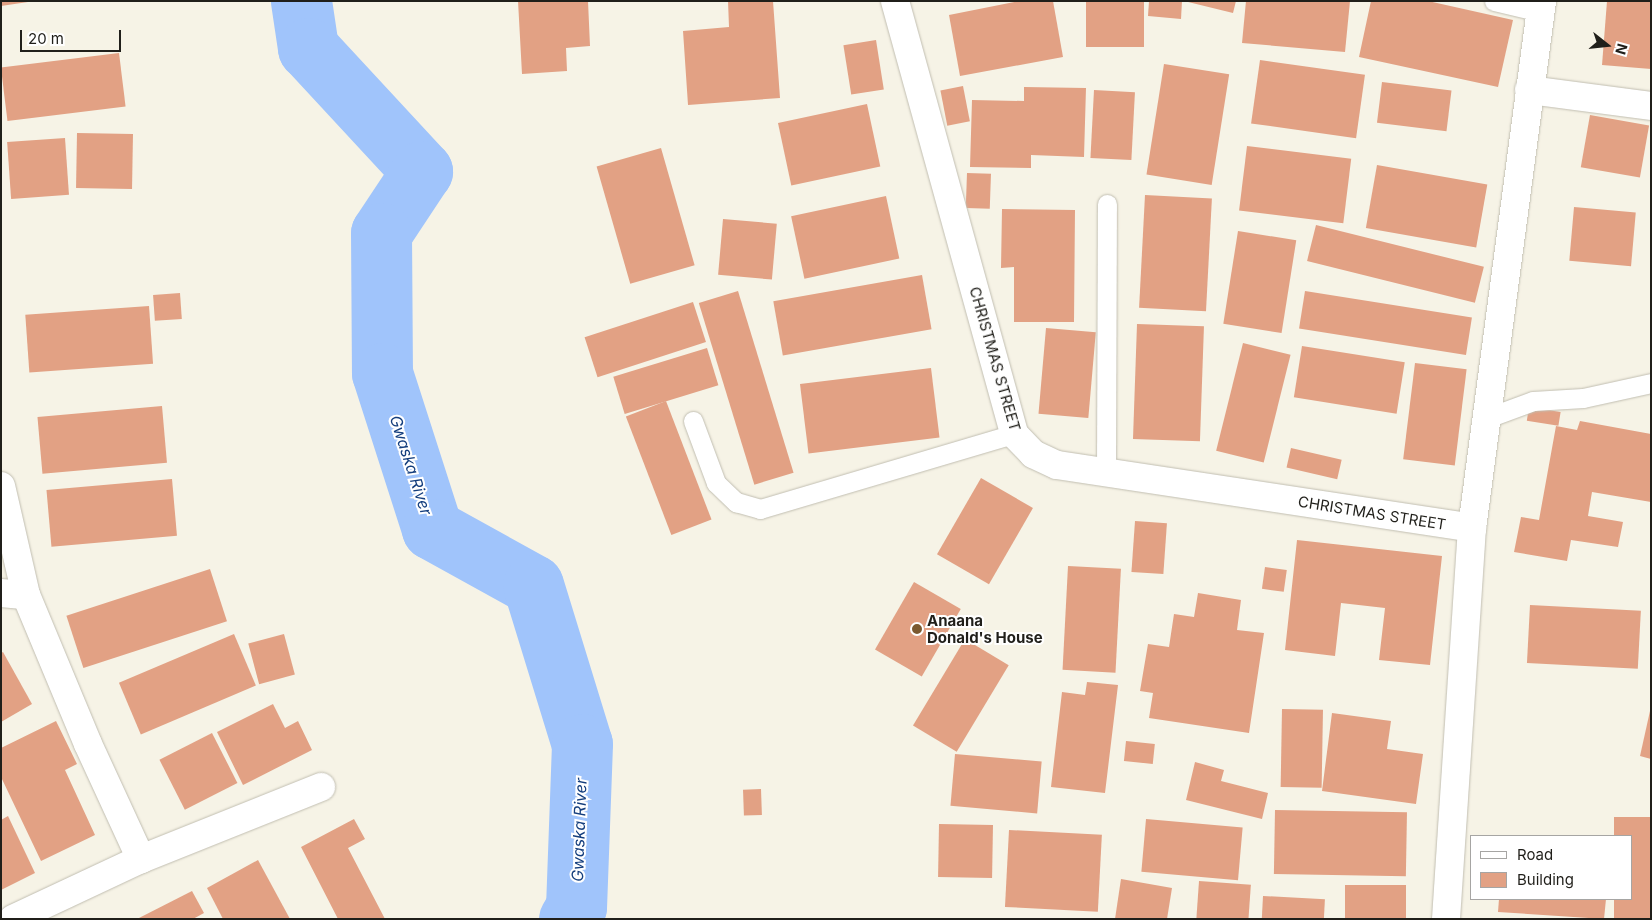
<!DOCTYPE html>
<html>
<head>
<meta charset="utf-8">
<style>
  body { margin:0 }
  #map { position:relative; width:1652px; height:920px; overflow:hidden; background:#f6f3e6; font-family:Inter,sans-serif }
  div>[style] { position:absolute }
  .river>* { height:61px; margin:-30.5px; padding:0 30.5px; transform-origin:30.5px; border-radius:30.5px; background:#a0c4fb }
  .building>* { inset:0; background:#e2a184; transform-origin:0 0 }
  .roads { filter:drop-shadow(0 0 1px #c1beb1) drop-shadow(0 0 1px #c1beb1) }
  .lane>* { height:19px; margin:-9.5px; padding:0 9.5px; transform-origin:9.5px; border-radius:9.5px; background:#fff }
  .street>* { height:28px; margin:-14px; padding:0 14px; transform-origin:14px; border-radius:14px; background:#fff }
  .dots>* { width:14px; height:14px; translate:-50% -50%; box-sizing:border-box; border:2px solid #fff; border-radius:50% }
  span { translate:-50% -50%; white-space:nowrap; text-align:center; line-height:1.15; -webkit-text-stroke:4px #fff; paint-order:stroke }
  .street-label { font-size:15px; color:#201f1a }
  .poi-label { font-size:15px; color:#201f1a; font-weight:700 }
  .left { translate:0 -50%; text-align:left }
  .water-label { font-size:16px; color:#143e7d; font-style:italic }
  .frame { position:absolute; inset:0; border:2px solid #201f1a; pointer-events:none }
  .legend { position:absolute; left:1470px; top:835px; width:162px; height:65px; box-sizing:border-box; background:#fff; border:1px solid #a6a5a3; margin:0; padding:6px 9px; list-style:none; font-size:15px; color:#201f1a }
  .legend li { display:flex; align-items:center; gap:10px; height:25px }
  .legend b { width:25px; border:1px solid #a6a5a3 }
  .north { position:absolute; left:1582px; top:20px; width:50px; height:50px; -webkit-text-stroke:4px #fff; paint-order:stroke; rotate:106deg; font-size:14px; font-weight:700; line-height:20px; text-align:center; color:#201f1a }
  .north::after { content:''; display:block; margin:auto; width:18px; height:22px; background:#201f1a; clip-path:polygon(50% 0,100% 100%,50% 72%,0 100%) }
  .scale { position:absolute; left:20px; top:30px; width:101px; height:22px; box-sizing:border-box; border:2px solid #201f1a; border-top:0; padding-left:6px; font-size:15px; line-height:18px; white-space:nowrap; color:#201f1a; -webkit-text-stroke:4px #fff; paint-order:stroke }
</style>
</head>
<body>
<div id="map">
  <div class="river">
    <div style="left:301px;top:1px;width:48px;rotate:81.5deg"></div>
    <div style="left:308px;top:48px;width:168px;rotate:47.2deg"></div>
    <div style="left:422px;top:171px;width:74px;rotate:123.5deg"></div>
    <div style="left:381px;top:233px;width:140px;rotate:89.6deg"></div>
    <div style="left:382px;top:373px;width:164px;rotate:72.2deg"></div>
    <div style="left:432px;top:529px;width:115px;rotate:29deg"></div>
    <div style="left:533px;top:585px;width:166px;rotate:72.9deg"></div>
    <div style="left:582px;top:744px;width:163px;rotate:92.1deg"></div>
    <div style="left:576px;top:907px;width:14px;rotate:120deg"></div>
  </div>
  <div class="building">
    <div style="clip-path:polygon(1px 1px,27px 1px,28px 2px,1px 6px)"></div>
    <div style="clip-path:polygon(518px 1px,588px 1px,590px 46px,566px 48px,567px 71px,522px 74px)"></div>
    <div style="clip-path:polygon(728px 1px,773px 1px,780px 98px,688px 105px,683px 31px,729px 27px)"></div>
    <div style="clip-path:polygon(1019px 1px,1053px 1px,1063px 57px,960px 76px,949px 15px)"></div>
    <div style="left:1086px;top:1px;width:58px;height:46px"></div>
    <div style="clip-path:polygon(1149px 1px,1182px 1px,1181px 19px,1148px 16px)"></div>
    <div style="clip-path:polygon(1184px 1px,1236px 1px,1233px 13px)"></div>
    <div style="clip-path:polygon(1246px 1px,1350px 1px,1345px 52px,1242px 43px)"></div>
    <div style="clip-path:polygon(1371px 1px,1428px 1px,1513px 20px,1498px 87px,1359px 57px)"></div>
    <div style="clip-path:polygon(1607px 1px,1651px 1px,1651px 69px,1602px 65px)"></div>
    <div style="left:876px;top:40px;width:50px;height:33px;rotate:81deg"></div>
    <div style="left:119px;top:53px;width:54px;height:119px;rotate:83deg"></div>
    <div style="left:1260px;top:60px;width:106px;height:64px;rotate:8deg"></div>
    <div style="left:1164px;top:64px;width:66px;height:112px;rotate:9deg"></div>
    <div style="left:1382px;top:82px;width:70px;height:41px;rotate:7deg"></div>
    <div style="left:963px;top:86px;width:36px;height:23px;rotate:79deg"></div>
    <div style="clip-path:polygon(1024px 87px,1086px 88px,1084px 157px,1031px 155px,1031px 168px,970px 167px,972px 100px,1024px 101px)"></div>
    <div style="left:1094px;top:90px;width:41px;height:68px;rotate:3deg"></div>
    <div style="left:867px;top:104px;width:64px;height:91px;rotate:78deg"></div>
    <div style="left:1590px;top:115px;width:60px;height:53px;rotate:10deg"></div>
    <div style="left:77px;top:133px;width:56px;height:55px;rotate:1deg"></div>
    <div style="left:65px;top:138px;width:57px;height:58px;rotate:86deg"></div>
    <div style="left:1247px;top:146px;width:105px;height:65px;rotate:7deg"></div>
    <div style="left:661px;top:148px;width:122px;height:67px;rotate:74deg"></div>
    <div style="left:1377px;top:165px;width:112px;height:64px;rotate:10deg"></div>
    <div style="left:967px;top:173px;width:24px;height:35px;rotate:2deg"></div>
    <div style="left:1145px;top:195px;width:67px;height:113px;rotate:3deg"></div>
    <div style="left:886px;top:196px;width:64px;height:97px;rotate:78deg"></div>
    <div style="left:1574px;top:207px;width:62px;height:54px;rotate:5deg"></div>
    <div style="clip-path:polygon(1002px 209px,1075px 210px,1074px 322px,1014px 322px,1014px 267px,1001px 268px)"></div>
    <div style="left:723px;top:219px;width:54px;height:56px;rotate:5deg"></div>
    <div style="left:1316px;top:225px;width:173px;height:37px;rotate:14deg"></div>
    <div style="left:1238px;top:231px;width:59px;height:94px;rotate:9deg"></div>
    <div style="left:922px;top:275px;width:55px;height:151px;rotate:80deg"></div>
    <div style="left:738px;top:291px;width:190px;height:41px;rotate:73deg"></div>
    <div style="left:1305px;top:291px;width:169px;height:38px;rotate:9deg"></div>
    <div style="left:180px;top:293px;width:26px;height:27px;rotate:86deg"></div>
    <div style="left:693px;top:302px;width:42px;height:114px;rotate:72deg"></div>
    <div style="left:149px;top:306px;width:58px;height:124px;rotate:86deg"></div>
    <div style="left:1137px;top:324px;width:67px;height:115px;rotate:2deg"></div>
    <div style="left:1046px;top:328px;width:50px;height:86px;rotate:5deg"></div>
    <div style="left:1243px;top:343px;width:49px;height:111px;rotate:14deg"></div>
    <div style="left:1302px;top:346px;width:104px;height:52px;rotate:9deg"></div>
    <div style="left:707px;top:348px;width:39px;height:98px;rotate:73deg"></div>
    <div style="left:1415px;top:363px;width:52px;height:97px;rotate:7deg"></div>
    <div style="left:931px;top:368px;width:70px;height:132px;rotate:83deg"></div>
    <div style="left:666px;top:401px;width:127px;height:43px;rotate:69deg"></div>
    <div style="left:162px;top:406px;width:57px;height:125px;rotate:85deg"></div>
    <div style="left:1529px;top:407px;width:32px;height:14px;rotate:9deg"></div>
    <div style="clip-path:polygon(1580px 421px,1651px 434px,1651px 502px,1592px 492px,1588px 516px,1623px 522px,1618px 547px,1571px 540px,1567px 561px,1514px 552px,1521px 517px,1539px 520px,1556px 426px,1577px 430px)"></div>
    <div style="left:1291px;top:448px;width:52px;height:20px;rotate:13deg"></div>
    <div style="left:981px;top:478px;width:60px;height:88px;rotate:30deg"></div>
    <div style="left:172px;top:479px;width:57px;height:126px;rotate:85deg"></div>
    <div style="left:1135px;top:521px;width:32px;height:51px;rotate:4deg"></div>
    <div style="clip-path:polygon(1297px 540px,1442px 556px,1430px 665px,1379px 660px,1385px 608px,1341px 603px,1335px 656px,1285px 650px)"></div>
    <div style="left:1068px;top:566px;width:53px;height:104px;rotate:3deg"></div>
    <div style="left:1265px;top:567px;width:22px;height:22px;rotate:8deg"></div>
    <div style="left:210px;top:569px;width:55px;height:151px;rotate:72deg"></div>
    <div style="left:914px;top:582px;width:54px;height:78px;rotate:30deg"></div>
    <div style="clip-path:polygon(1198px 593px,1241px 600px,1237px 630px,1264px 633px,1249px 733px,1149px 718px,1153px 693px,1140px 691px,1148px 644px,1169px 647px,1174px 614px,1194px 617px)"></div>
    <div style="left:1530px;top:605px;width:111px;height:58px;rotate:3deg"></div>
    <div style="left:234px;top:634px;width:56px;height:125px;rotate:67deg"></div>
    <div style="left:284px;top:634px;width:42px;height:37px;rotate:75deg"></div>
    <div style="left:965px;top:639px;width:51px;height:101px;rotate:31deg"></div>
    <div style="clip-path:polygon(3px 652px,32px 704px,1px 722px,1px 653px)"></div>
    <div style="clip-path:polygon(1087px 682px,1118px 685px,1105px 793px,1051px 787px,1062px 692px,1085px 695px)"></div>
    <div style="clip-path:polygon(273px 704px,285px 728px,298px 721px,312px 750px,243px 785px,217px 732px)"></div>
    <div style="left:1282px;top:709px;width:41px;height:78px;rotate:1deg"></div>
    <div style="clip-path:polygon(1650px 711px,1651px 711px,1651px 759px,1640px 756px)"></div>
    <div style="clip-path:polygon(1332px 713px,1391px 721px,1387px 749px,1423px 754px,1416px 804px,1322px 791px)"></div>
    <div style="clip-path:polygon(56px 721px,77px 764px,65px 770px,95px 835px,41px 861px,1px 777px,1px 748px)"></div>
    <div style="left:212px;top:733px;width:56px;height:59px;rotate:63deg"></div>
    <div style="left:1126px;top:741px;width:29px;height:20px;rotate:6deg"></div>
    <div style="left:955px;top:754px;width:87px;height:52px;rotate:5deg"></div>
    <div style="clip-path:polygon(1195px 762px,1224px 770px,1221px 781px,1268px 793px,1262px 819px,1186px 800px)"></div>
    <div style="left:761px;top:789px;width:26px;height:18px;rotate:88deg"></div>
    <div style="left:1275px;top:810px;width:132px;height:64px;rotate:1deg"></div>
    <div style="clip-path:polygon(8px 816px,35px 873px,1px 890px,1px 820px)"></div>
    <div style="clip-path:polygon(1614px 817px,1651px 817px,1651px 918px,1614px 918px,1614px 899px,1631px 899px,1631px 836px,1614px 836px)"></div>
    <div style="clip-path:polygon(354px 819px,365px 839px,348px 848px,385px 919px,338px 919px,301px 847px)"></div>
    <div style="left:1146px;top:819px;width:97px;height:53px;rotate:5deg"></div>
    <div style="left:939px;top:824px;width:54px;height:53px;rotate:1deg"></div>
    <div style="left:1009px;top:830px;width:93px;height:77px;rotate:3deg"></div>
    <div style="clip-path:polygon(258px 860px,290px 919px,223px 919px,207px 888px)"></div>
    <div style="clip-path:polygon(1121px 879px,1172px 888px,1167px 919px,1115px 919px)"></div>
    <div style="left:1199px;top:881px;width:52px;height:38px;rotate:4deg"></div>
    <div style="left:1345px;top:885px;width:61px;height:34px"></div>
    <div style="clip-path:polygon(192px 891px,204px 913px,193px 919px,137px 919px)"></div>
    <div style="left:1263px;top:896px;width:62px;height:23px;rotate:3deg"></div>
    <div style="clip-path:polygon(1499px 899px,1606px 899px,1604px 919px,1498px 912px)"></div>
  </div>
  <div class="roads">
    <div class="lane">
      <div style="left:1494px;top:1px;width:48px;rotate:13.2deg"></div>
      <div style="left:1487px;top:418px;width:49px;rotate:-20.3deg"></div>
      <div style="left:1533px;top:401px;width:50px;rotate:-3.4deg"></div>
      <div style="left:1583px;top:398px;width:70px;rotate:-12.4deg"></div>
      <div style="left:693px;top:421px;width:66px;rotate:69.6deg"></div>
      <div style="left:716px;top:483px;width:28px;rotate:44deg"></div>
      <div style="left:736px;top:502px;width:25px;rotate:16deg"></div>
      <div style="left:760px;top:509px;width:265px;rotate:-16.5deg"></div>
      <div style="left:1106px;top:472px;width:268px;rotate:-89.8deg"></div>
    </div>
    <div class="street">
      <div style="left:895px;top:1px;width:449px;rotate:74.6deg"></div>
      <div style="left:1014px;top:434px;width:28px;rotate:46deg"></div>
      <div style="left:1033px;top:454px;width:26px;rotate:25deg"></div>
      <div style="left:1057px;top:465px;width:420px;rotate:8.6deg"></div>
      <div style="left:1529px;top:90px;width:123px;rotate:7.5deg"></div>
      <div style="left:1px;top:486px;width:112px;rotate:77.1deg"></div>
      <div style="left:26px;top:595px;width:161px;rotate:67.4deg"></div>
      <div style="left:88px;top:744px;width:127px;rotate:65.3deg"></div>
      <div style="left:1px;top:593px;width:25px;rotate:5deg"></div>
      <div style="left:13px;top:919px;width:141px;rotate:-25.1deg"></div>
      <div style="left:141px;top:859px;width:194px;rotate:-21.8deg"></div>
      <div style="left:1446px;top:919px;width:392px;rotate:-86.2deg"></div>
      <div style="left:1472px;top:528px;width:532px;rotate:-82.43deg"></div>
    </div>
  </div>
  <div class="dots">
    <div style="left:917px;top:629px;background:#7b5930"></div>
  </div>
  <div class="street-label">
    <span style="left:995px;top:359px;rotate:74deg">CHRISTMAS STREET</span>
    <span style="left:1372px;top:513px;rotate:9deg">CHRISTMAS STREET</span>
  </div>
  <div class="poi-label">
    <span class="left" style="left:927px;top:629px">Anaana<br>Donald's House</span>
  </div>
  <div class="water-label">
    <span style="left:411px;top:465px;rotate:72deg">Gwaska River</span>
    <span style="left:579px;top:830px;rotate:-88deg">Gwaska River</span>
  </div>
  <div class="frame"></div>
  <ul class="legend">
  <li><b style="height:6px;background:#fff"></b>Road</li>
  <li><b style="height:14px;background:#e2a184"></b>Building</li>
  </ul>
  <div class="north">N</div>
  <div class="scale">20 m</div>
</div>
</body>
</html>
